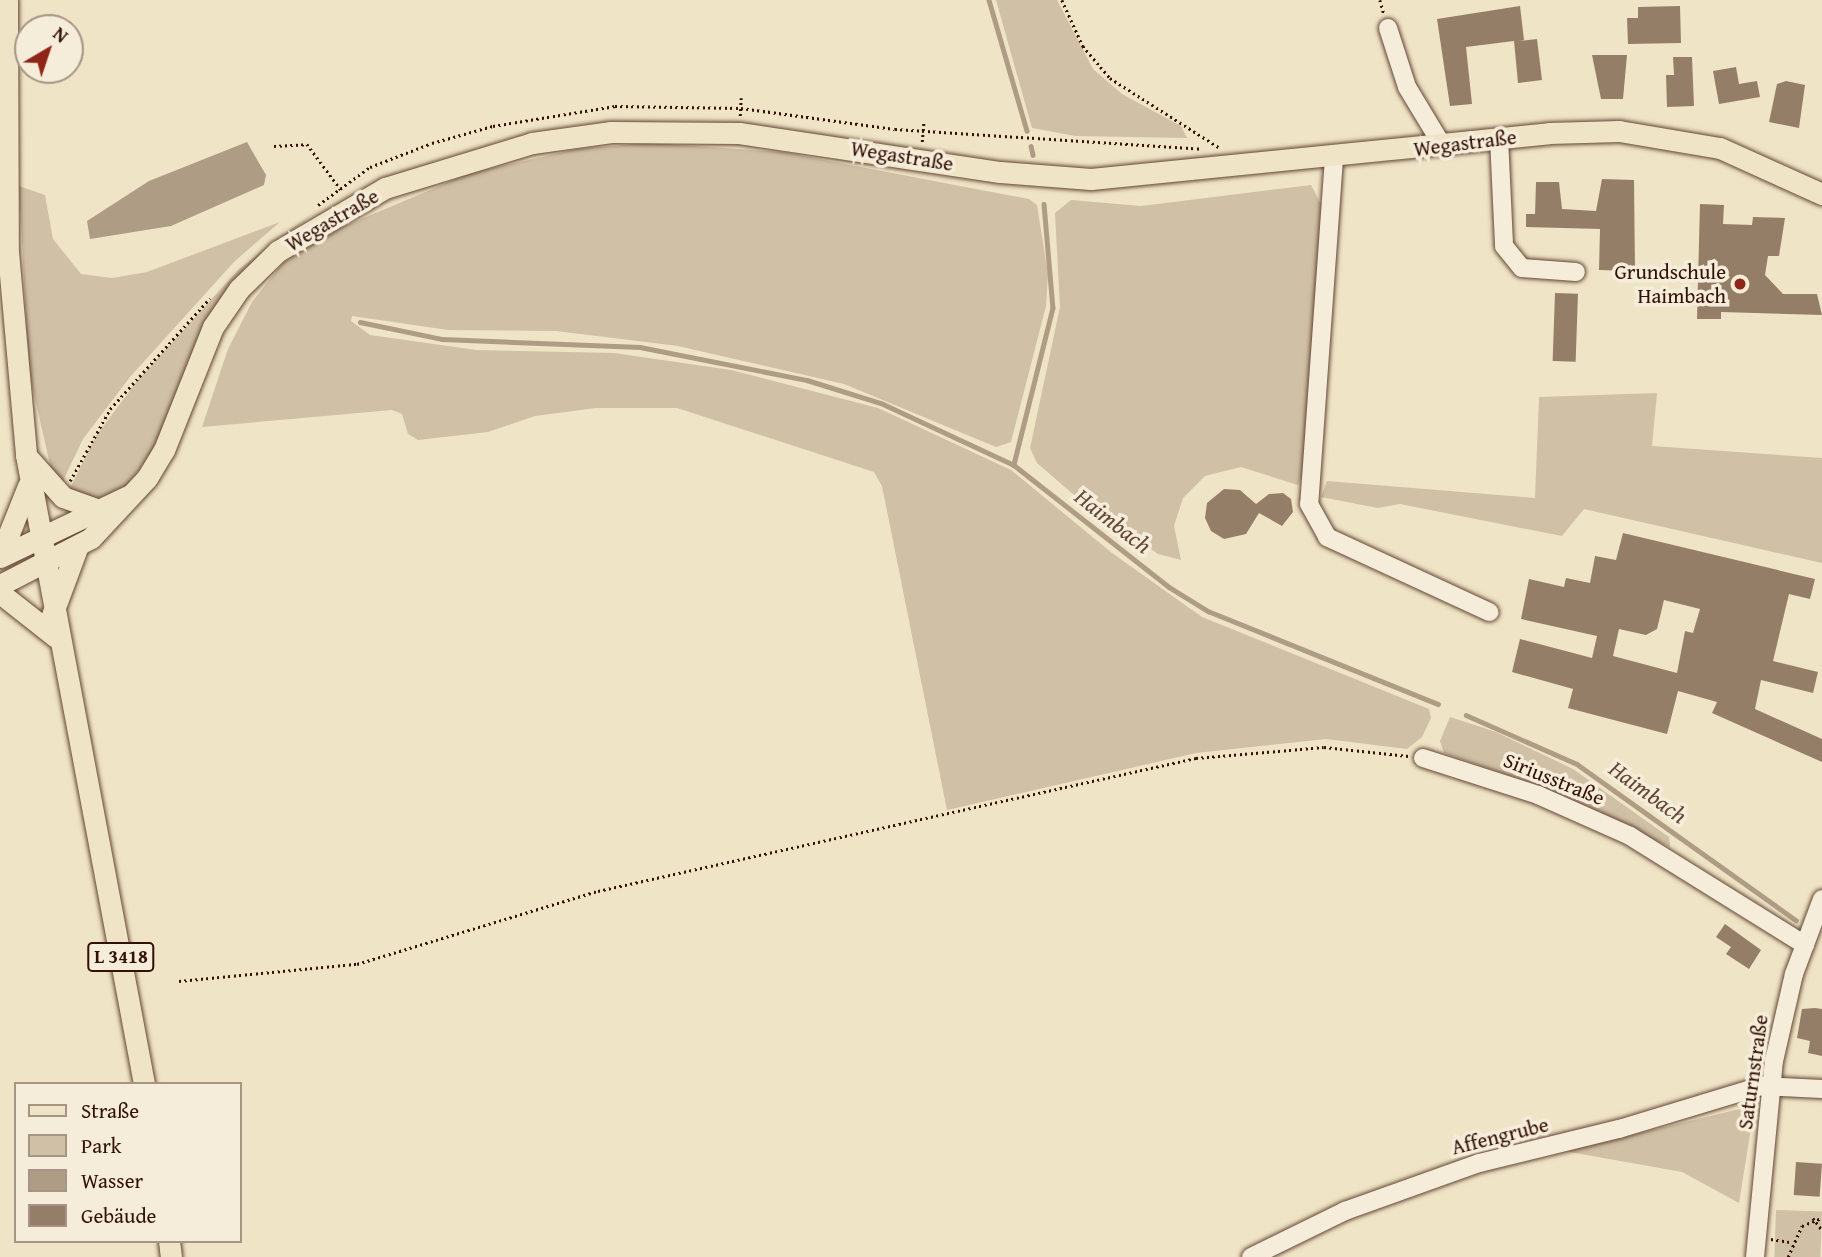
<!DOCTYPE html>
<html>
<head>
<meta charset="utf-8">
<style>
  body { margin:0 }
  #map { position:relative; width:1822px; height:1257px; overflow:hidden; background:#f0e4c6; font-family:"Gentium Book Plus",serif }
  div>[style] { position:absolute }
  .green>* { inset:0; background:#d0c0a5; transform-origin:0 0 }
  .water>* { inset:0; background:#af9c84 }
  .stream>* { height:4.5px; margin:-2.25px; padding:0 2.25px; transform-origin:2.25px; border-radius:2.25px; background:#af9c84 }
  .building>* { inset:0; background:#957e68; transform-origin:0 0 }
  .path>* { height:2.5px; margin-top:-1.25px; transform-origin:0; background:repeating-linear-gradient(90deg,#321003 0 2px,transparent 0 5.5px) }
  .roads { filter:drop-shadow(0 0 2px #624534) drop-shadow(0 0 2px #624534) }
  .minor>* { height:18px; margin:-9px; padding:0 9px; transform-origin:9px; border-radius:9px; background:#f5edda }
  .major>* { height:21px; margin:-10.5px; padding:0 10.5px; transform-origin:10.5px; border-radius:10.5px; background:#f0e4c6 }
  .dots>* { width:19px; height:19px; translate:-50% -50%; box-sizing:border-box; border:4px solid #f5edda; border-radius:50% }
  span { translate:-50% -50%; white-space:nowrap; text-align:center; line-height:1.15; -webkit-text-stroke:7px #f5edda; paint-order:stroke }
  .shield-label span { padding:2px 5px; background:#f5edda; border:2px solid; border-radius:5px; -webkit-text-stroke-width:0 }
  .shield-label { font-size:19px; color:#321003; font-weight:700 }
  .street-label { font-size:21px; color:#321003 }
  .poi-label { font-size:21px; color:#321003 }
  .right { translate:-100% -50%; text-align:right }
  .water-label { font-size:23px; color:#644837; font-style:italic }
  .legend { position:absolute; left:14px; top:1082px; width:228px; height:161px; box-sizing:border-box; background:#f5edda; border:2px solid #a79584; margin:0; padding:9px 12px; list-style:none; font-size:21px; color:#321003 }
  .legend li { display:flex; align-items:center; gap:14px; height:35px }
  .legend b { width:35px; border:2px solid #a79584 }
  .north { position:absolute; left:14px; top:14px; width:70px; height:70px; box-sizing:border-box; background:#f5edda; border:2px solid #a79584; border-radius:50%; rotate:39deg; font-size:19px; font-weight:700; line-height:28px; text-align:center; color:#321003 }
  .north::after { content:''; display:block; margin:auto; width:24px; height:32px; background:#8f2418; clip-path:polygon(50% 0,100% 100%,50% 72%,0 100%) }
</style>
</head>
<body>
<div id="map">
  <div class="green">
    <div style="clip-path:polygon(996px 0,1057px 0,1093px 69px,1122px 94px,1181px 126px,1187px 138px,1075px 136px,1032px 128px)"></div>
    <div style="clip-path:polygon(648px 143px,782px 152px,1029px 199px,1037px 205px,1048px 274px,1046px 306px,1011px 442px,996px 447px,844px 384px,678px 346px,556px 331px,448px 330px,352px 316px,351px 321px,370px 335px,476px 350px,614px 353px,731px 370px,878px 408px,1011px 470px,1112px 553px,1202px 617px,1429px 709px,1431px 718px,1422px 737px,1407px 749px,1326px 739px,1196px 753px,947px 810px,882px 486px,874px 472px,677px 408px,596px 408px,535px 416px,488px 432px,418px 440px,408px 434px,402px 414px,392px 410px,202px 427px,228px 349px,252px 302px,283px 263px,333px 231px,468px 174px,577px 149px)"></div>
    <div style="clip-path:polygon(1311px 185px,1321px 204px,1304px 472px,1298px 485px,1241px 467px,1205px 476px,1183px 498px,1174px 526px,1181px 560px,1158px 554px,1073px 494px,1037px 463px,1030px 448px,1060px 307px,1055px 213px,1071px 200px,1141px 206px)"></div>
    <div style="clip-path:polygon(19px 186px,45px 195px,53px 239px,81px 274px,112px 278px,147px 272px,280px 222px,234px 262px,130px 377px,83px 439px,61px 485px,51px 469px,29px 372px)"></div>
    <div style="clip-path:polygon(317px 210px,272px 246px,158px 444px,127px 486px,99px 499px,68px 492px,96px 436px,137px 381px,239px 269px)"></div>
    <div style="clip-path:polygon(1657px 393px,1652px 446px,1822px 458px,1822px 563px,1584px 509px,1562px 536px,1400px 504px,1378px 508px,1321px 497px,1327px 481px,1535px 498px,1539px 397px)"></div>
    <div style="clip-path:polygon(1450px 717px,1496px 732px,1573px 769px,1669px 837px,1670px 847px,1542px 787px,1444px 753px,1440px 741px)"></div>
    <div style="clip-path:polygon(1740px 1109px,1752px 1122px,1739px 1203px,1682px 1172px,1564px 1151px)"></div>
    <div style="left:1776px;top:1210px;width:46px;height:47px;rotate:2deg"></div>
  </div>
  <div class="water">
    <div style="clip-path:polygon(247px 142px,266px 175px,264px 185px,171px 226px,90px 239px,87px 221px,149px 181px)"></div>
  </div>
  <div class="stream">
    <div style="left:989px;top:0;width:136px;rotate:73.8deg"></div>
    <div style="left:1031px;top:146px;width:9px;rotate:77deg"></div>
    <div style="left:1044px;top:204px;width:104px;rotate:85.1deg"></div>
    <div style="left:1053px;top:308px;width:162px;rotate:104deg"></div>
    <div style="left:1014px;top:465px;width:197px;rotate:38.2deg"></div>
    <div style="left:1169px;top:587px;width:46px;rotate:31.6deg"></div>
    <div style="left:1208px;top:611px;width:248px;rotate:22deg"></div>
    <div style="left:360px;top:322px;width:84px;rotate:11.7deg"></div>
    <div style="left:442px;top:339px;width:198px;rotate:2.3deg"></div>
    <div style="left:640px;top:347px;width:170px;rotate:11.2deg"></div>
    <div style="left:807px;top:380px;width:77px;rotate:17.3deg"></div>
    <div style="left:881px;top:403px;width:147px;rotate:25deg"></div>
    <div style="left:1466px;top:715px;width:121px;rotate:23.8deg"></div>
    <div style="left:1577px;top:764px;width:269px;rotate:35.5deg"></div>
  </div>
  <div class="building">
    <div style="clip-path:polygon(1520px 6px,1524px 40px,1519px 41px,1537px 39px,1542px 80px,1518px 83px,1514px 41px,1466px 47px,1472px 104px,1450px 106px,1437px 19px)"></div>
    <div style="clip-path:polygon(1680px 6px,1681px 43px,1628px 44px,1627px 18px,1638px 18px,1638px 7px)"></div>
    <div style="clip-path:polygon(1592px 55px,1627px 55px,1623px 99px,1601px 99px)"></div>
    <div style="clip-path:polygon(1673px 57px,1692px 57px,1694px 106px,1667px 107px,1666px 75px,1674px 75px)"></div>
    <div style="clip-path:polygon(1736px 67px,1739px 84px,1757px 81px,1760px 97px,1719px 104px,1713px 71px)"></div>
    <div style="clip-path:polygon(1786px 81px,1805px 85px,1799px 128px,1769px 122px,1777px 84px)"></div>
    <div style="clip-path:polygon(1602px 179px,1634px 180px,1635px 271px,1599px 270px,1600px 229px,1526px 227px,1526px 214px,1535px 214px,1536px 182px,1559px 182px,1562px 209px,1596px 211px)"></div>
    <div style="clip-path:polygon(1700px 204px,1724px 205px,1723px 224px,1752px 225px,1753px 217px,1785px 218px,1779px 256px,1768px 256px,1765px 275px,1783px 294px,1817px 294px,1822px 315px,1721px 312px,1721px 319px,1697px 319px)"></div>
    <div style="left:1555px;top:293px;width:23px;height:68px;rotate:2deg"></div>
    <div style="clip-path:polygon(1224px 489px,1240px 490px,1256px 504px,1269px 494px,1283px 493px,1291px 499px,1293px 512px,1282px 526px,1259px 513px,1246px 534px,1224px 539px,1211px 531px,1205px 518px,1207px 503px)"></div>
    <div style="clip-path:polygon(evenodd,1623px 533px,1815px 579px,1810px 599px,1789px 594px,1773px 661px,1818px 672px,1813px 693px,1761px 680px,1755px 709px,1822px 739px,1822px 762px,1712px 713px,1717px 702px,1678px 691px,1667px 734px,1568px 708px,1573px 689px,1512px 672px,1520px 639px,1592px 658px,1597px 636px,1521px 619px,1529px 579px,1564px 587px,1566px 578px,1590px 583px,1595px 556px,1616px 560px,1623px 533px,1664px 600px,1700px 609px,1693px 633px,1685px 631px,1677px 673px,1613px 656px,1619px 629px,1646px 635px,1657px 629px,1664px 600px)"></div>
    <div style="clip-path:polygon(1725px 924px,1761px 950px,1749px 969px,1726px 954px,1731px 947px,1716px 937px)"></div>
    <div style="clip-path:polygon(1815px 1008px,1822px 1009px,1822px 1056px,1808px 1053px,1810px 1041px,1797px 1038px,1802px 1009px)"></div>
    <div style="left:1796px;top:1162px;width:26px;height:33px;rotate:4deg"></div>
  </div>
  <div class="path">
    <div style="left:1062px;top:0;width:51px;rotate:65.5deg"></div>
    <div style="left:1083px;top:46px;width:42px;rotate:49.8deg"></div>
    <div style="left:1110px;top:78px;width:130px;rotate:32.5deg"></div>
    <div style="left:1380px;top:0;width:15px;rotate:74deg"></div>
    <div style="left:740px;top:116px;width:18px;rotate:-87deg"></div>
    <div style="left:922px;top:142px;width:21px;rotate:-85deg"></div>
    <div style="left:274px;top:146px;width:33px;rotate:-3deg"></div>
    <div style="left:307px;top:144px;width:57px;rotate:53.5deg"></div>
    <div style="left:318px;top:205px;width:64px;rotate:-36.2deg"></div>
    <div style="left:370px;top:167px;width:66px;rotate:-21.2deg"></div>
    <div style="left:432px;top:143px;width:63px;rotate:-15.6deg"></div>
    <div style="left:493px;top:126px;width:124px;rotate:-9.3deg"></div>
    <div style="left:615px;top:106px;width:126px;rotate:0.9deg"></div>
    <div style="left:741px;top:108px;width:155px;rotate:7.8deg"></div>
    <div style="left:895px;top:129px;width:307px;rotate:3.7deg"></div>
    <div style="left:70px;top:481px;width:82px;rotate:-60.9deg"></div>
    <div style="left:110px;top:409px;width:149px;rotate:-48deg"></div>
    <div style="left:179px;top:981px;width:179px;rotate:-5.5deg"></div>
    <div style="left:357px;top:964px;width:252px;rotate:-16.9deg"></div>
    <div style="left:598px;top:891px;width:613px;rotate:-12.54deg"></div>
    <div style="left:1196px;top:758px;width:128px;rotate:-4.9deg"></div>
    <div style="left:1324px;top:747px;width:85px;rotate:6deg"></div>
    <div style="left:1813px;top:1218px;width:15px;rotate:53deg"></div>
    <div style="left:1771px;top:1239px;width:20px;rotate:9deg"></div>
    <div style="left:1788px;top:1257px;width:34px;rotate:-66deg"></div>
    <div style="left:1802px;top:1226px;width:22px;rotate:-22deg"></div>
  </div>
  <div class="roads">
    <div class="minor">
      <div style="left:1388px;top:28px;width:62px;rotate:72.1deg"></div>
      <div style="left:1407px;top:87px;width:68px;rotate:58.9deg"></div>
      <div style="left:1499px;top:138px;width:108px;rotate:87.3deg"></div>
      <div style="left:1504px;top:246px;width:28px;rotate:51deg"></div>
      <div style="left:1522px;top:268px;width:54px;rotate:4.2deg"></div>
      <div style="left:1334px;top:158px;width:347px;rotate:94.1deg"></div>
      <div style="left:1309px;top:504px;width:38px;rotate:61deg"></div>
      <div style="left:1327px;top:537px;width:179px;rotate:24.8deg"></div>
      <div style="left:1423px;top:758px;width:121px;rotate:17.8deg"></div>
      <div style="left:1538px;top:795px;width:101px;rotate:24deg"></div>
      <div style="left:1630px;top:836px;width:206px;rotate:31.9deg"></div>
      <div style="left:1251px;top:1257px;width:105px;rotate:-26.1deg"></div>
      <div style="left:1345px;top:1211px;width:142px;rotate:-19.7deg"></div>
      <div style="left:1479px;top:1163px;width:144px;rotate:-13.7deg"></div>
      <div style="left:1619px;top:1129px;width:148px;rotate:-16.8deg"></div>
      <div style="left:1761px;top:1086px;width:61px;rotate:2.8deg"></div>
      <div style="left:1755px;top:1257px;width:197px;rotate:-84.5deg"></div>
      <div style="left:1774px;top:1061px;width:89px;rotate:-77.1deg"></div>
      <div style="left:1794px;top:974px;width:80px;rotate:-69.5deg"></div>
    </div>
    <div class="major">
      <div style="left:7px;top:0;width:252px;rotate:89.8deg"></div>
      <div style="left:8px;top:252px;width:204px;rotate:84.9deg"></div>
      <div style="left:26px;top:455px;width:640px;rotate:79.37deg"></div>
      <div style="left:29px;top:459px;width:51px;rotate:48.2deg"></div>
      <div style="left:63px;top:497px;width:37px;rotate:20deg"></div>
      <div style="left:0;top:556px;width:75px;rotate:-68.2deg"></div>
      <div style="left:0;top:557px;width:142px;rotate:-25.5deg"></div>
      <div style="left:0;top:585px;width:102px;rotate:-27.3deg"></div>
      <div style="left:91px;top:538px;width:82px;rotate:-47deg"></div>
      <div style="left:147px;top:478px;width:33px;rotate:-59deg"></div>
      <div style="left:164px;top:450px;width:132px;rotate:-68.3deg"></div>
      <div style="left:213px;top:327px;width:46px;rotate:-55.6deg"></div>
      <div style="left:239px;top:289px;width:54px;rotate:-44.3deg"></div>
      <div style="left:278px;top:251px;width:124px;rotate:-30.5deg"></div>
      <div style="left:385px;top:188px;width:154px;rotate:-17deg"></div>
      <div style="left:532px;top:143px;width:80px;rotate:-7.9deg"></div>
      <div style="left:611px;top:132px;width:128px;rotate:0.4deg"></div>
      <div style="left:739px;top:133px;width:264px;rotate:8.5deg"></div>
      <div style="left:1000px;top:172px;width:91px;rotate:4.4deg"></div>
      <div style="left:1091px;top:179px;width:460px;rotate:-5.7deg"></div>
      <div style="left:1549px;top:133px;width:70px;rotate:-1.6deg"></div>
      <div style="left:1619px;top:131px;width:102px;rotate:9.6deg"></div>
      <div style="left:1720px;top:148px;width:112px;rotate:24.3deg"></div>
      <div style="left:0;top:593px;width:71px;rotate:38.2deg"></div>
      <div style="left:52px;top:615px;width:72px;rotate:-69.5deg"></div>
      <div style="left:169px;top:1241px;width:16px;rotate:83deg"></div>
    </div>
  </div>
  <div class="dots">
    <div style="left:1740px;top:284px;background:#8f2418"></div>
  </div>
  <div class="shield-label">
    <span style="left:121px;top:957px">L 3418</span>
  </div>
  <div class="street-label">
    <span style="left:1465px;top:143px;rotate:-7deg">Wegastraße</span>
    <span style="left:902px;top:156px;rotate:9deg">Wegastraße</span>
    <span style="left:332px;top:220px;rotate:-30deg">Wegastraße</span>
    <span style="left:1554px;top:779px;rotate:22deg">Siriusstraße</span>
    <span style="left:1753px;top:1072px;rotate:-82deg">Saturnstraße</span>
    <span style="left:1500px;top:1136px;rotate:-14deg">Affengrube</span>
  </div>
  <div class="poi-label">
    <span class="right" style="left:1726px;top:284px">Grundschule<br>Haimbach</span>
  </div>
  <div class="water-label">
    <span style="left:1113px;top:521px;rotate:38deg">Haimbach</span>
    <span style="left:1648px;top:792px;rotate:36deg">Haimbach</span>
  </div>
  <ul class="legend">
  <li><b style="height:9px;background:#f0e4c6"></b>Straße</li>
  <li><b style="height:19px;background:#d0c0a5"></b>Park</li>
  <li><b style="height:19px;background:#af9c84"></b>Wasser</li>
  <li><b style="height:19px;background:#957e68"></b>Gebäude</li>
  </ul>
  <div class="north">N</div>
</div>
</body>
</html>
